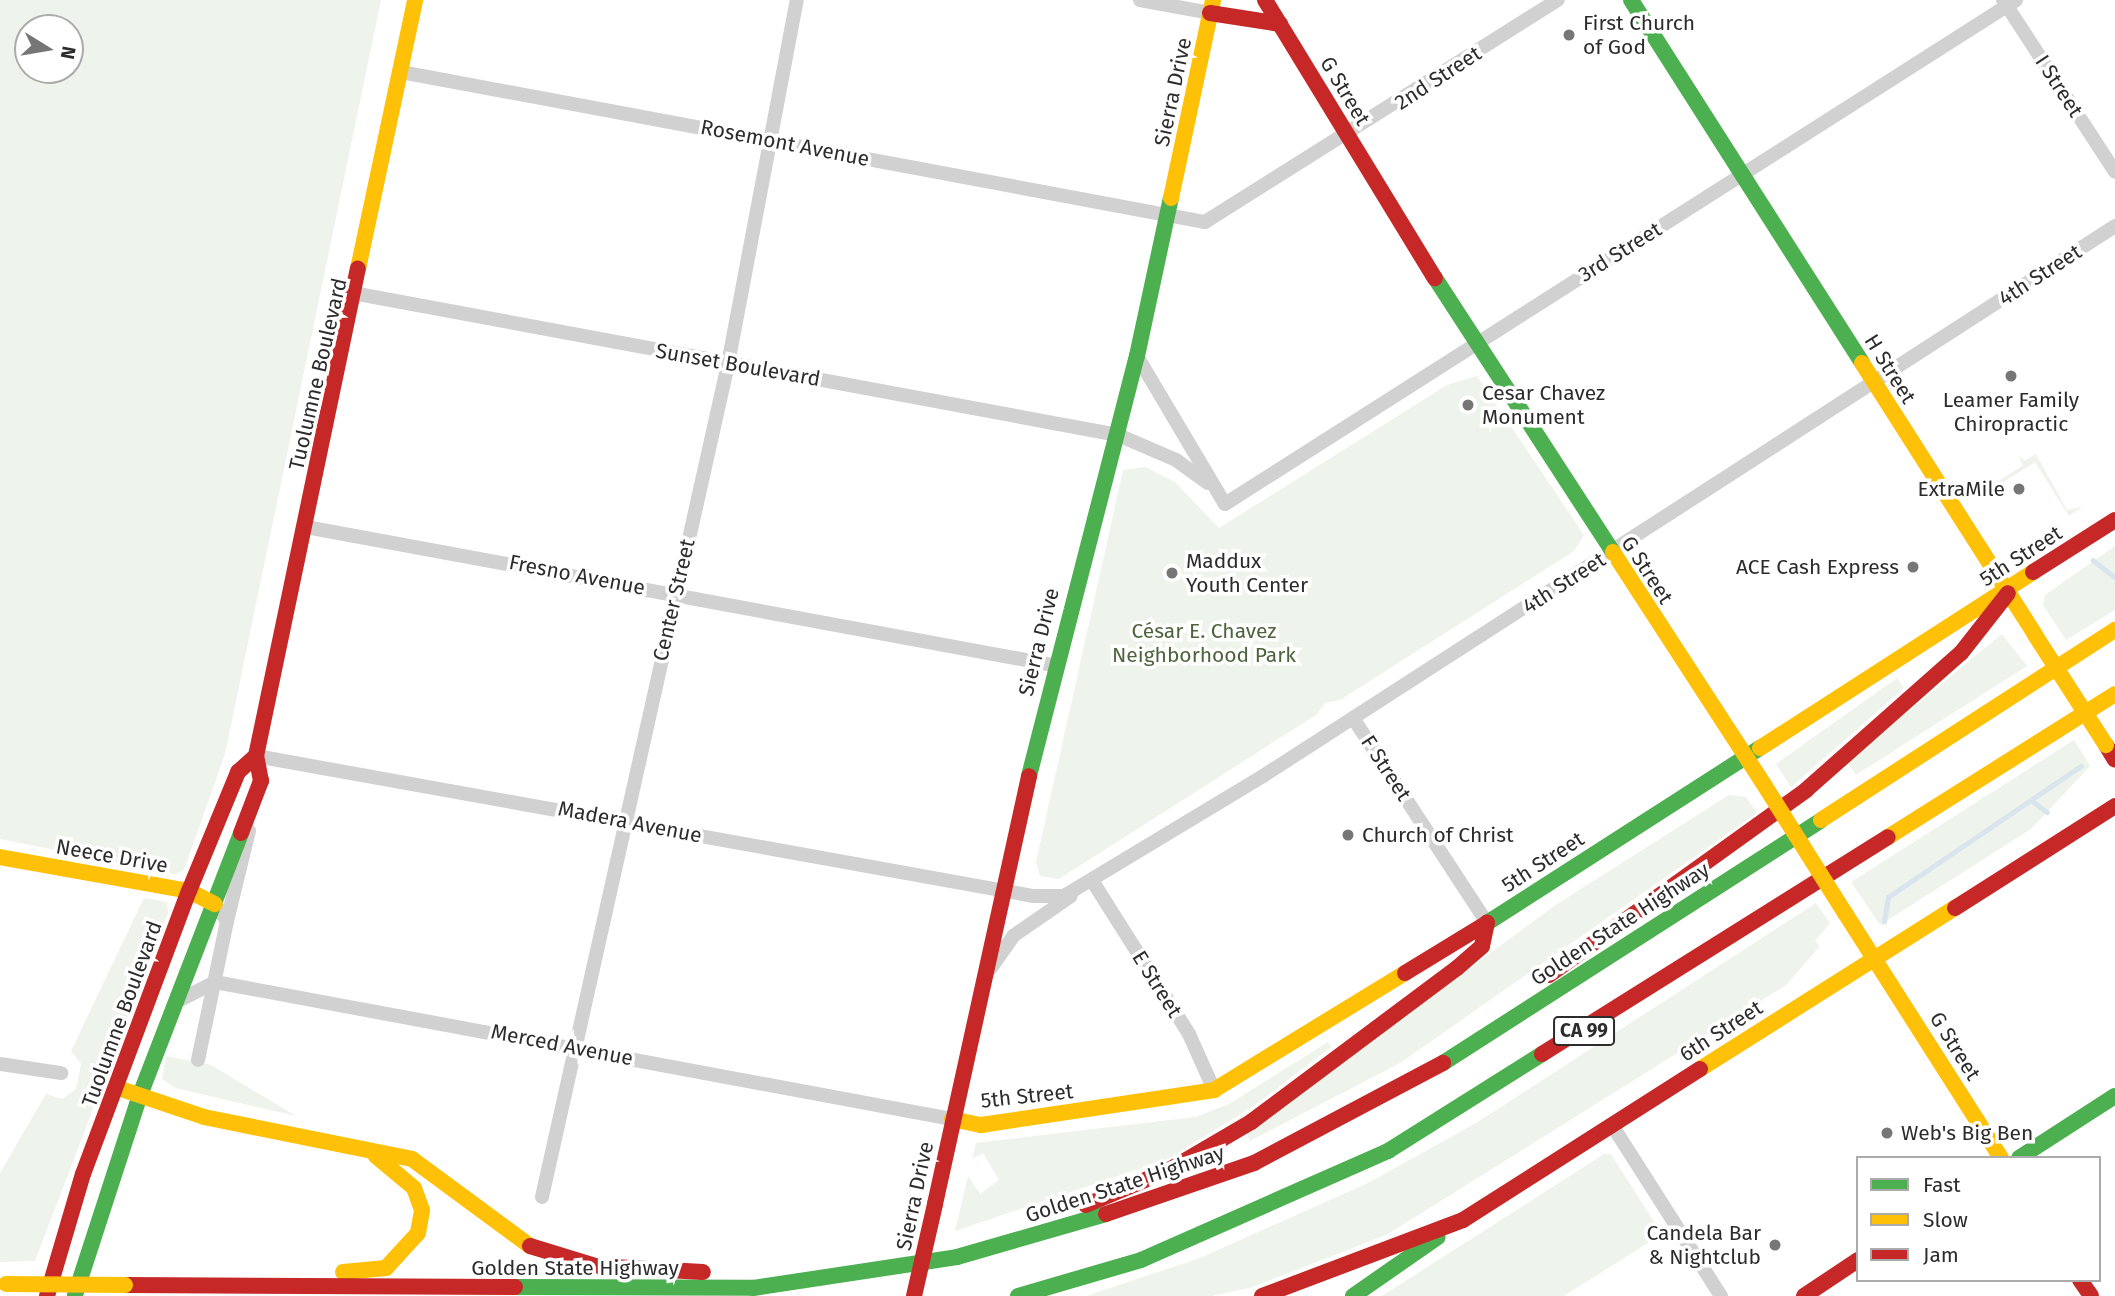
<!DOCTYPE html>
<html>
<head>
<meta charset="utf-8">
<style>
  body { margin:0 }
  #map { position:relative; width:2115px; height:1296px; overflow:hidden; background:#fff; font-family:"Fira Sans",sans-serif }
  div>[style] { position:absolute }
  .green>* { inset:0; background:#eef3eb }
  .stream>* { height:4.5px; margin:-2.25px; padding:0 2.25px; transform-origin:2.25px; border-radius:2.25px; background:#d8e5ef }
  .street>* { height:14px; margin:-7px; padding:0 7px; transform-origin:7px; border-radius:7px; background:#d1d1d1 }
  .fast>* { height:16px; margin:-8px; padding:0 8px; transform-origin:8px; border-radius:8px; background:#4caf50 }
  .slow>* { height:16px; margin:-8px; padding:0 8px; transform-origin:8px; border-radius:8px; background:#ffc107 }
  .jam>* { height:16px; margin:-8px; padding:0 8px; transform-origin:8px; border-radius:8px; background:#c62828 }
  .slow-bridge>* { height:16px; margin:-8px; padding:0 8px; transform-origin:8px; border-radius:8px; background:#ffc107 }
  .jam-bridge>* { height:16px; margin:-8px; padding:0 8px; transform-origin:8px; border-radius:8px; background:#c62828 }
  .dots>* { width:19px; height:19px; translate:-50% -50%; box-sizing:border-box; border:4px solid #fff; border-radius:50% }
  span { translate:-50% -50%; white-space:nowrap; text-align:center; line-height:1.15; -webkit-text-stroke:7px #fff; paint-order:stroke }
  .shield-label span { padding:2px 5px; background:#fff; border:2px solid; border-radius:5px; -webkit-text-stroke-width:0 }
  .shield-label { font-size:19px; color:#2c2c2c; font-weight:700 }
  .poi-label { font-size:21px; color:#2c2c2c }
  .left { translate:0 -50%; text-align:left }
  .right { translate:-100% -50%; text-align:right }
  .street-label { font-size:21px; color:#2c2c2c }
  .park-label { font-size:21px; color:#4e643d }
  .legend { position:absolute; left:1856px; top:1156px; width:245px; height:126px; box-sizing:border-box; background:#fff; border:2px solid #ababab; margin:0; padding:9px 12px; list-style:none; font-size:21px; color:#2c2c2c }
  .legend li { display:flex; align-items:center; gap:14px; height:35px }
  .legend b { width:35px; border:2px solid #ababab }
  .north { position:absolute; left:14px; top:14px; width:70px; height:70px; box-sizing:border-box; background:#fff; border:2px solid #ababab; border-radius:50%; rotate:101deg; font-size:19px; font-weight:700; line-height:28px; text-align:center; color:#2c2c2c }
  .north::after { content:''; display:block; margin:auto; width:24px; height:32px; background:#767676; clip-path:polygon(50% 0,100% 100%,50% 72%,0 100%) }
</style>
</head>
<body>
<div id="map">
  <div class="green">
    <div style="clip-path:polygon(evenodd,0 0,381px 0,225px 754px,184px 870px,176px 874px,0 839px,0 0,28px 28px,70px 28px,70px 70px,28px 70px,28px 28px)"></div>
    <div style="clip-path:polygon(1477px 376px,1584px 535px,1574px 551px,1340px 700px,1325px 703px,1316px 715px,1059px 879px,1040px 876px,1036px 862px,1123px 470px,1145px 467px,1175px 482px,1219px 528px,1447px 385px)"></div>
    <div style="clip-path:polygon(2019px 454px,2024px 461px,2036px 454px,2067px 510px,2082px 507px,2069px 516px,2035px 462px,1978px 498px,1965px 478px,1981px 492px,2022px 466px)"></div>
    <div style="clip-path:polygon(2115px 546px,2115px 610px,2066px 640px,2043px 605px,2045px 595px)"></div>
    <div style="clip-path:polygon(2002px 634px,2027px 666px,1856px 775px,1847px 762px)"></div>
    <div style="clip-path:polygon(1897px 678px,1904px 688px,1791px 787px,1776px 764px)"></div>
    <div style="clip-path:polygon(2074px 740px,2090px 766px,2031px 829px,1880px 925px,1851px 882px)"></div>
    <div style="clip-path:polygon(1729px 795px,1746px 797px,1757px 813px,1400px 1063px,1250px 1141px,1246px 1133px,1557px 904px)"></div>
    <div style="clip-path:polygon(144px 898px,167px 902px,168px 913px,35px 1261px,0 1262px,0 1173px,46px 1094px,62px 1099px,76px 1089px,81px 1064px,71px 1051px)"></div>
    <div style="clip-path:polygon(1816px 903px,1830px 923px,1815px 941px,1820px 946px,1786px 985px,1388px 1234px,1253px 1287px,1212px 1296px,1086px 1296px,1200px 1258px,1368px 1183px,1476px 1123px)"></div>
    <div style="clip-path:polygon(1328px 1042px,1331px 1047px,1255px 1105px,1168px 1159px,955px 1231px,968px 1176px,980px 1194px,999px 1180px,983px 1153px,972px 1159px,976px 1143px,1195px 1117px,1229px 1104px)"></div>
    <div style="clip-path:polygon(166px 1056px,211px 1065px,296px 1116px,175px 1088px,162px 1079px)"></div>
    <div style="clip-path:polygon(1604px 1154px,1611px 1154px,1662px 1234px,1564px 1296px,1382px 1296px)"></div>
  </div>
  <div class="stream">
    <div style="left:2093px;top:560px;width:28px;rotate:38deg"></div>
    <div style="left:2031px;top:800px;width:20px;rotate:37deg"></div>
    <div style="left:1884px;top:922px;width:25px;rotate:-81deg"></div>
    <div style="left:1888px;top:897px;width:233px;rotate:-34.2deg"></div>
  </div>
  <div class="street">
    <div style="left:1140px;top:0;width:71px;rotate:10.5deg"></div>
    <div style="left:2003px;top:0;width:205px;rotate:56.9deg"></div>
    <div style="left:401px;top:72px;width:818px;rotate:10.57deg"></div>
    <div style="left:1205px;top:222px;width:417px;rotate:-32.2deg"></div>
    <div style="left:358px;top:294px;width:773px;rotate:10.51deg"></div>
    <div style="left:1118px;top:435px;width:63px;rotate:23.3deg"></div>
    <div style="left:1176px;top:460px;width:39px;rotate:36deg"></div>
    <div style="left:1137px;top:356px;width:172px;rotate:59.3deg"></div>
    <div style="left:1225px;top:504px;width:938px;rotate:-32.5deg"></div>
    <div style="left:306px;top:527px;width:760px;rotate:10.47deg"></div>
    <div style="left:1353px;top:718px;width:245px;rotate:56.8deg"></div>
    <div style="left:256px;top:756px;width:790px;rotate:10.21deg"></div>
    <div style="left:1033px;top:896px;width:31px"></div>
    <div style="left:1064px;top:896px;width:232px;rotate:-31.1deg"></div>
    <div style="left:1263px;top:776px;width:1014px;rotate:-32.84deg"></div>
    <div style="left:1093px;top:882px;width:180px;rotate:57.7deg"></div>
    <div style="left:1189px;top:1034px;width:61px;rotate:65.9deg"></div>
    <div style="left:227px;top:921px;width:93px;rotate:-76.3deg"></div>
    <div style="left:991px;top:968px;width:39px;rotate:-55deg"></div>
    <div style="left:1013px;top:936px;width:70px;rotate:-34.6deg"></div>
    <div style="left:176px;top:1002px;width:44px;rotate:-27.1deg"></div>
    <div style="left:215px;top:982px;width:750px;rotate:10.53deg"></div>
    <div style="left:198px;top:1060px;width:142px;rotate:-78.2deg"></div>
    <div style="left:227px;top:921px;width:21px;rotate:-125deg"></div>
    <div style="left:0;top:1064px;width:62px;rotate:8.4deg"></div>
    <div style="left:1612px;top:1125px;width:203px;rotate:57.5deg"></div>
    <div style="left:542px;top:1197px;width:854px;rotate:-77.41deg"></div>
    <div style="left:728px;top:364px;width:370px;rotate:-79.3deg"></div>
  </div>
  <div class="fast">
    <div style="left:1631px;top:0;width:430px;rotate:57.5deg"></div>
    <div style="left:1435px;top:278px;width:327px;rotate:57deg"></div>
    <div style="left:1029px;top:776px;width:434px;rotate:-75.6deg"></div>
    <div style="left:1137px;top:356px;width:162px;rotate:-77.9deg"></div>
    <div style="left:1487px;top:923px;width:324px;rotate:-32.7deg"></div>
    <div style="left:1443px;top:1063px;width:449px;rotate:-32.7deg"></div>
    <div style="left:2019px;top:1158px;width:114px;rotate:-32.9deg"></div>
    <div style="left:515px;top:1287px;width:238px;rotate:0.2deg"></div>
    <div style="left:753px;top:1288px;width:206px;rotate:-8.6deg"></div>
    <div style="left:957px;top:1257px;width:155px;rotate:-16.1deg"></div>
    <div style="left:75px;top:1295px;width:210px;rotate:-72deg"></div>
    <div style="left:140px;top:1095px;width:281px;rotate:-68.9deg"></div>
    <div style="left:1018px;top:1296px;width:128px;rotate:-16.3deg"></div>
    <div style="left:1141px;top:1260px;width:270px;rotate:-23.8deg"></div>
    <div style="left:1388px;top:1151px;width:182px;rotate:-32.2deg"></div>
    <div style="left:1353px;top:1296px;width:103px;rotate:-34.8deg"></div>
  </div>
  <div class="slow">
    <div style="left:1171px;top:198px;width:202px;rotate:-78deg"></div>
    <div style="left:358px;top:269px;width:275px;rotate:-78deg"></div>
    <div style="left:1862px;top:363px;width:322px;rotate:57.5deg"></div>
    <div style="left:1613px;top:552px;width:275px;rotate:57deg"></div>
    <div style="left:1760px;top:748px;width:325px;rotate:-32.8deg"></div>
    <div style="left:1821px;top:820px;width:350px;rotate:-32.9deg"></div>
    <div style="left:1888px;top:837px;width:268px;rotate:-32.2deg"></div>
    <div style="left:0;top:857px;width:192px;rotate:10.2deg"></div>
    <div style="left:189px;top:891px;width:29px;rotate:27deg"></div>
    <div style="left:1845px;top:913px;width:290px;rotate:57.5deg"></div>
    <div style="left:1700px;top:1069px;width:302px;rotate:-32.3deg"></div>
    <div style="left:118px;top:1088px;width:91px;rotate:18.6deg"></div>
    <div style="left:204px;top:1117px;width:212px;rotate:11.4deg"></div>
    <div style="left:412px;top:1159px;width:147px;rotate:36.4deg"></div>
    <div style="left:952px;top:1119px;width:30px;rotate:12deg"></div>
    <div style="left:981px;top:1125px;width:236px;rotate:-8.5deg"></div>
    <div style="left:1214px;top:1090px;width:224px;rotate:-31.5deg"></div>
    <div style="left:343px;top:1272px;width:43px;rotate:-5.3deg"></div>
    <div style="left:386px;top:1268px;width:47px;rotate:-47.6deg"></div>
    <div style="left:418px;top:1233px;width:23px;rotate:-80deg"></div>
    <div style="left:422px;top:1210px;width:23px;rotate:-110deg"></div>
    <div style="left:414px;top:1188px;width:50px;rotate:-139.9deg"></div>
  </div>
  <div class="jam">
    <div style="left:1265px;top:0;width:326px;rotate:58.6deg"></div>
    <div style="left:1210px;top:13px;width:71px;rotate:8.9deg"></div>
    <div style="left:2033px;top:572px;width:97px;rotate:-32.4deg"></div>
    <div style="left:2106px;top:745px;width:17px;rotate:59deg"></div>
    <div style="left:241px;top:833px;width:56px;rotate:-69deg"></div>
    <div style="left:261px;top:781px;width:25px;rotate:-101deg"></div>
    <div style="left:256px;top:756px;width:498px;rotate:-78.2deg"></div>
    <div style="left:1955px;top:908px;width:190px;rotate:-32.5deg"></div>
    <div style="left:1405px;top:973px;width:96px;rotate:-31.4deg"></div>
    <div style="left:1549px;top:975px;width:317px;rotate:-35.7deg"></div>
    <div style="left:1806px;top:790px;width:207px;rotate:-41.5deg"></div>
    <div style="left:1961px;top:653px;width:76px;rotate:-51.9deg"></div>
    <div style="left:1542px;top:1054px;width:408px;rotate:-32.1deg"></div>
    <div style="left:935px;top:1204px;width:438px;rotate:-77.6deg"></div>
    <div style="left:1086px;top:1205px;width:92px;rotate:-23deg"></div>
    <div style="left:1171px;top:1169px;width:93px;rotate:-30.4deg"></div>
    <div style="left:1251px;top:1122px;width:257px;rotate:-36.8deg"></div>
    <div style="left:1457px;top:968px;width:33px;rotate:-41deg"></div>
    <div style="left:1482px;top:946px;width:24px;rotate:-78deg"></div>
    <div style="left:1106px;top:1214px;width:157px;rotate:-19deg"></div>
    <div style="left:1254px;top:1163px;width:214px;rotate:-27.9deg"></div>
    <div style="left:1463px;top:1220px;width:281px;rotate:-32.5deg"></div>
    <div style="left:530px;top:1246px;width:69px;rotate:16.9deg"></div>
    <div style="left:596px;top:1266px;width:107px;rotate:3.2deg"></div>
    <div style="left:2080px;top:1280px;width:19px;rotate:55deg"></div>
    <div style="left:125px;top:1285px;width:390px;rotate:0.3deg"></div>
    <div style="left:47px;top:1296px;width:127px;rotate:-73.6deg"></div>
    <div style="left:83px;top:1174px;width:302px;rotate:-69.5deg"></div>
    <div style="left:189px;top:891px;width:129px;rotate:-67.6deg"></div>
    <div style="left:238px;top:772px;width:24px;rotate:-42deg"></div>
    <div style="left:1262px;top:1296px;width:215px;rotate:-20.7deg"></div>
    <div style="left:1804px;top:1296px;width:65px;rotate:-33.7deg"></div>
  </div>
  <div class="slow-bridge">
    <div style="left:2035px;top:635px;width:131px;rotate:57.2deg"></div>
    <div style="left:1763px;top:783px;width:154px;rotate:57.8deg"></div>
    <div style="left:6px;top:1284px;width:119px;rotate:0.5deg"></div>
  </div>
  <div class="jam-bridge">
    <div style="left:914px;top:1296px;width:94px;rotate:-77.1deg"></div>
  </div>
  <div class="dots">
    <div style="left:1569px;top:35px;background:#767676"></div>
    <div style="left:2011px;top:376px;background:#767676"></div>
    <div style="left:1468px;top:405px;background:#767676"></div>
    <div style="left:2019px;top:489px;background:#767676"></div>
    <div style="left:1913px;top:567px;background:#767676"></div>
    <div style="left:1172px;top:573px;background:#767676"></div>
    <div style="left:1348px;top:835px;background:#767676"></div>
    <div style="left:1887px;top:1133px;background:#767676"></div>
    <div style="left:1775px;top:1245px;background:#767676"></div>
  </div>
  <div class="shield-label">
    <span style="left:1584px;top:1031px">CA 99</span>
  </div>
  <div class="poi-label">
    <span class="left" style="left:1583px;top:35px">First Church<br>of God</span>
    <span class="left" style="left:1482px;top:405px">Cesar Chavez<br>Monument</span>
    <span style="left:2011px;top:412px">Leamer Family<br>Chiropractic</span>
    <span class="right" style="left:2005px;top:489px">ExtraMile</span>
    <span class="left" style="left:1186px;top:573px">Maddux<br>Youth Center</span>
    <span class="right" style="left:1899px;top:567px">ACE Cash Express</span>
    <span class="left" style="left:1362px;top:835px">Church of Christ</span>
    <span class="left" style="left:1901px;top:1133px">Web's Big Ben</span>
    <span class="right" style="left:1761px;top:1245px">Candela Bar<br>&amp; Nightclub</span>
  </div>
  <div class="street-label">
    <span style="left:1438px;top:78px;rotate:-33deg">2nd Street</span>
    <span style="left:2059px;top:86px;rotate:57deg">I Street</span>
    <span style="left:1345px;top:91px;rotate:59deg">G Street</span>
    <span style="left:1173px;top:92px;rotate:-78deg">Sierra Drive</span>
    <span style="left:785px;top:143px;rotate:11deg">Rosemont Avenue</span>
    <span style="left:1620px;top:252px;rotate:-32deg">3rd Street</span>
    <span style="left:2040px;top:275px;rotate:-33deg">4th Street</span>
    <span style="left:738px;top:365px;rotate:10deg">Sunset Boulevard</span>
    <span style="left:1890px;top:369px;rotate:58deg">H Street</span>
    <span style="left:318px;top:374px;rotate:-77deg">Tuolumne Boulevard</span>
    <span style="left:2021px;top:556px;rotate:-33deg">5th Street</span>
    <span style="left:1647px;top:570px;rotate:57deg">G Street</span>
    <span style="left:577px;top:575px;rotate:11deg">Fresno Avenue</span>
    <span style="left:1564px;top:583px;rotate:-33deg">4th Street</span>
    <span style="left:674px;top:600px;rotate:-77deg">Center Street</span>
    <span style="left:1039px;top:642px;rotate:-76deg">Sierra Drive</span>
    <span style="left:1386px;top:768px;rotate:57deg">F Street</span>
    <span style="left:630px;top:822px;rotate:11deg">Madera Avenue</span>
    <span style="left:112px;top:856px;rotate:10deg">Neece Drive</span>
    <span style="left:1543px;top:862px;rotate:-33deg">5th Street</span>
    <span style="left:1620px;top:924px;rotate:-33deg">Golden State Highway</span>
    <span style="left:1157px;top:984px;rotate:58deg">E Street</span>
    <span style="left:122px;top:1014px;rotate:-70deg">Tuolumne Boulevard</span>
    <span style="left:1721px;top:1031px;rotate:-33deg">6th Street</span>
    <span style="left:562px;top:1045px;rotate:11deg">Merced Avenue</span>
    <span style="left:1955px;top:1046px;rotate:58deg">G Street</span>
    <span style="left:1027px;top:1096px;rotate:-6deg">5th Street</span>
    <span style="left:1125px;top:1184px;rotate:-18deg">Golden State Highway</span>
    <span style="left:915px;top:1196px;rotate:-78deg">Sierra Drive</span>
    <span style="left:575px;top:1268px">Golden State Highway</span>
  </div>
  <div class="park-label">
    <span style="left:1204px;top:643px">César E. Chavez<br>Neighborhood Park</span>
  </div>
  <ul class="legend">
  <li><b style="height:9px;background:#4caf50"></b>Fast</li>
  <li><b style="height:9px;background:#ffc107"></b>Slow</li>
  <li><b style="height:9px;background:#c62828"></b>Jam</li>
  </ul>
  <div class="north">N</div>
</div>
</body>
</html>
